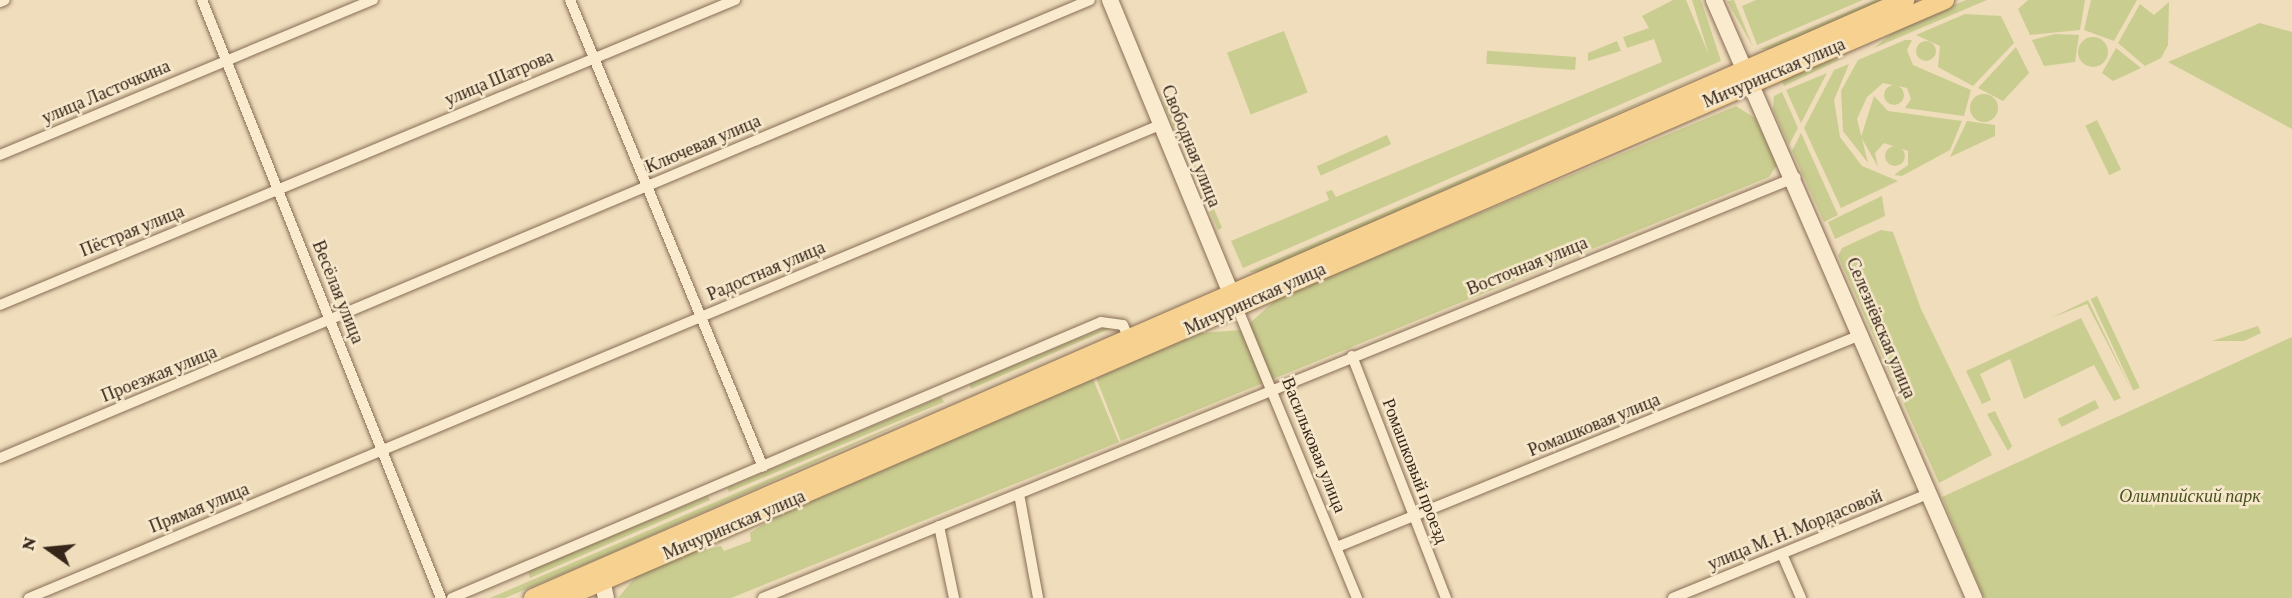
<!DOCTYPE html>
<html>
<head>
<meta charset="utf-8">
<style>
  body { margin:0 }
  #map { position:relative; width:2292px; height:598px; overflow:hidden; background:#efddbc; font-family:"Crimson Pro",serif }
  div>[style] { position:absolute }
  .green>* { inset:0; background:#cacd90; transform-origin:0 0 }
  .round { border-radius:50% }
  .roads { filter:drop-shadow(0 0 2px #876d55) drop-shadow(0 0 2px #876d55) }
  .street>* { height:10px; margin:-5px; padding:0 5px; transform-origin:5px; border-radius:5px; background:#faebcf }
  .secondary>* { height:16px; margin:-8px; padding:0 8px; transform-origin:8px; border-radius:8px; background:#faebcf }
  .primary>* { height:18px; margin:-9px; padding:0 9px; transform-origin:9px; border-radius:9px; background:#f6d190 }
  span { translate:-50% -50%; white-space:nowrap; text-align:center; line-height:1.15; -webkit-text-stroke:5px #f7e8cc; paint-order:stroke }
  .street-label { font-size:18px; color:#36261a }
  .park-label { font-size:18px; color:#495320; font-style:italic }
  .north { position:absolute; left:14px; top:514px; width:70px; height:70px; -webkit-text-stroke:5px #f7e8cc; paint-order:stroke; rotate:285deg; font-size:19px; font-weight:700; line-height:28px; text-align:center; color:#36261a }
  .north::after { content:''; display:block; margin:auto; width:24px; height:32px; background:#36261a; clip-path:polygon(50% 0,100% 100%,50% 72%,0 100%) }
</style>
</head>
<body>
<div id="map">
  <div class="green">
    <div style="clip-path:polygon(1673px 0,1686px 0,1709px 55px,1692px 0,1701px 0,1721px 61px,1243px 268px,1231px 241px,1329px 200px,1326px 192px,1332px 190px,1336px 197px,1662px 62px,1654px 39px,1627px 48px,1623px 37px,1649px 28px,1642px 16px)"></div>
    <div style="clip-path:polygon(1734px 0,1753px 47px,1727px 1px)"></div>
    <div style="clip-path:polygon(1756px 0,1863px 0,1757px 45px,1742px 6px)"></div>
    <div style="clip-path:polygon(1875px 0,1891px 0,1777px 49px,1760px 49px)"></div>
    <div style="clip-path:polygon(1966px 0,1987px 0,1874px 48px,1896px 30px)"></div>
    <div style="clip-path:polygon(2028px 0,2085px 0,2080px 30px,2030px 35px,2018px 9px)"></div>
    <div style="clip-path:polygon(2091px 0,2137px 0,2114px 41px,2084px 30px)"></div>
    <div style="clip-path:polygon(2169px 2px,2168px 45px,2161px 58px,2145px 66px,2118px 43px,2140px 4px,2154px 15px)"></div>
    <div style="clip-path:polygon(1965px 14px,2001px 16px,2014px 43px,1973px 86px,1938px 67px,1940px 46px,1916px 35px)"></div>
    <div style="clip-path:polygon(2260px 23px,2292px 32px,2292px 129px,2168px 62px)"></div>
    <div style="left:1284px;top:31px;width:66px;height:61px;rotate:69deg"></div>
    <div style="clip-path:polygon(2055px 34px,2079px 35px,2075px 62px,2044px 66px,2032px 40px)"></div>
    <div class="round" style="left:2078px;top:37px;width:30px;height:30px"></div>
    <div style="clip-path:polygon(1905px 40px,1912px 40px,1907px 50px,1913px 65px,1971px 90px,1964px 116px,1905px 108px,1911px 99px,1907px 88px,1883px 83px,1867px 97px,1857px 119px,1868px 163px,1843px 131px,1841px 91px,1858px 60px)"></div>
    <div class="round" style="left:1916px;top:41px;width:20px;height:20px"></div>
    <div style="clip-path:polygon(1617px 41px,1621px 51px,1588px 61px,1588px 53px)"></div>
    <div style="clip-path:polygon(2016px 47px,2029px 73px,2003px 101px,1978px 88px)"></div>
    <div style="clip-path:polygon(2116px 48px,2141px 68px,2113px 81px,2102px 73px)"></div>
    <div style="left:1576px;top:57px;width:13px;height:89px;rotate:94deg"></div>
    <div style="clip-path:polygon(1846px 57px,1784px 86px,1782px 81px,1817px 63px)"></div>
    <div style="clip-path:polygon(1849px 64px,1834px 100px,1840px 137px,1862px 166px,1898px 181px,1841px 208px,1804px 128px,1834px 70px)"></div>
    <div style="clip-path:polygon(1718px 68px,1264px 271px,1250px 272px,1250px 271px)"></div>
    <div style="clip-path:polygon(1827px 73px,1801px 123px,1786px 90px)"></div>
    <div class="round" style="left:1884px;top:85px;width:20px;height:20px"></div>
    <div style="clip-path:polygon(1165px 92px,1222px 228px,1218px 230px,1160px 94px)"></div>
    <div style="clip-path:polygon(1782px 92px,1798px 128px,1789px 145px,1773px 109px,1774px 96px)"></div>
    <div class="round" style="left:1970px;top:94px;width:28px;height:28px"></div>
    <div style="clip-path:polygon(1874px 96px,1888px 111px,1962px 121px,1950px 150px,1902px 176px,1894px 175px,1908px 165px,1908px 151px,1884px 143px,1875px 153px,1878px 167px,1861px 137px)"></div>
    <div style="clip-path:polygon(1736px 106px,1755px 118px,1777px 165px,1769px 177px,1121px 441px,1096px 378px,1199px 333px,1242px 330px,1278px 298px)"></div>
    <div style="left:2097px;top:120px;width:55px;height:13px;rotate:64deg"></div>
    <div style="clip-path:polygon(1967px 121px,1995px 125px,1995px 136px,1950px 157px)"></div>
    <div style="clip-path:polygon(1801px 133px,1838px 215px,1824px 222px,1792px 151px)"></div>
    <div style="left:1387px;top:135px;width:10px;height:77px;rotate:66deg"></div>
    <div class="round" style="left:1885px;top:146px;width:20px;height:20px"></div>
    <div style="clip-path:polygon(1882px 196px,1885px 216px,1835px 239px,1828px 222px)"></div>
    <div style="clip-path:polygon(1881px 230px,1893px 232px,1921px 309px,1992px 455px,1939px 483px,1838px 256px,1842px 248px)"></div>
    <div style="left:2097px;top:296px;width:101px;height:7px;rotate:65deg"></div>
    <div style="clip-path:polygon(2088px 300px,2133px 393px,2087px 304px,2051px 318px)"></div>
    <div style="clip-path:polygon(2081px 318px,2121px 398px,2114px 401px,2094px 365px,2024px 399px,2010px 359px,1980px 374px,1991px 400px,1982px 404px,1966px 371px)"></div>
    <div style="clip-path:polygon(1108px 326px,1111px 328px,971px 389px,969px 384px)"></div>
    <div style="clip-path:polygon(2258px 326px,2261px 333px,2244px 341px,2212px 341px)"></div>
    <div style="clip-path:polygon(2292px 337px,2292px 598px,1984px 598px,1942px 497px)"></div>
    <div style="clip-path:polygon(1093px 379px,1119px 442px,731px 598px,618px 598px,638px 574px,694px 551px,721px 546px,724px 551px,751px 541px,750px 533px,775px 517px)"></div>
    <div style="clip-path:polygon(941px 397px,944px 402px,729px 492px,727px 488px)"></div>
    <div style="left:2095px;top:400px;width:9px;height:42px;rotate:63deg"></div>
    <div style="clip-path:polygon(943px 405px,598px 559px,505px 598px,490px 598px)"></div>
    <div style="clip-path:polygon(1995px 411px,2012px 446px,2008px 451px,1987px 414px)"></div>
    <div style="clip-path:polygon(708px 496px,710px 500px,530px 578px,528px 571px)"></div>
  </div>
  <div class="roads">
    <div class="street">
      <div style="left:202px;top:0;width:644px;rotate:68.22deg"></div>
      <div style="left:570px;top:0;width:505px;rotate:67.55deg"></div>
      <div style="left:0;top:2px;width:5px;rotate:-22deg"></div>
      <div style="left:0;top:155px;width:404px;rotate:-22.6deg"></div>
      <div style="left:0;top:305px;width:796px;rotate:-22.54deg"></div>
      <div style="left:1237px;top:307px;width:315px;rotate:67.6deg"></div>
      <div style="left:1352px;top:356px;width:260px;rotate:68.8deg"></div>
      <div style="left:0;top:458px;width:1182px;rotate:-22.79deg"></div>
      <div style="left:1019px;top:494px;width:106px;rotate:79.6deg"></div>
      <div style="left:939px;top:526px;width:74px;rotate:78.2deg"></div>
      <div style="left:1337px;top:547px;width:567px;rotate:-22.05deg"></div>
      <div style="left:1782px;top:554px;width:48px;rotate:66.6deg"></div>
      <div style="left:29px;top:598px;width:1228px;rotate:-22.7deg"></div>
      <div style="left:452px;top:598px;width:705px;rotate:-23.04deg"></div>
      <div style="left:1101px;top:322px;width:22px;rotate:8deg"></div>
      <div style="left:1123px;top:325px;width:15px;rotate:67deg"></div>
      <div style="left:763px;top:598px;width:1115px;rotate:-22.17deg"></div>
      <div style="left:1673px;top:598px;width:278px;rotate:-22.2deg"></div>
    </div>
    <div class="secondary">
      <div style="left:1110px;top:0;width:330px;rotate:67.6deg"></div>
      <div style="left:1714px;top:0;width:652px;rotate:66.5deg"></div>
      <div style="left:600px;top:570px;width:29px;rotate:78deg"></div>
    </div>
    <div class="primary">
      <div style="left:533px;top:598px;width:1497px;rotate:-23.55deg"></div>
      <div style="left:564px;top:598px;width:1505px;rotate:-23.41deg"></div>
    </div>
  </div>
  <div class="street-label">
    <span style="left:1774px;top:73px;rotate:-23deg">Мичуринская улица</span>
    <span style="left:499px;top:78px;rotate:-23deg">улица Шатрова</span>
    <span style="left:106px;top:92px;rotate:-23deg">улица Ласточкина</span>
    <span style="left:703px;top:144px;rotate:-23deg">Ключевая улица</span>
    <span style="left:1191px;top:146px;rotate:68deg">Свободная улица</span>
    <span style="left:132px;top:231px;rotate:-22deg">Пёстрая улица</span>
    <span style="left:1527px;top:266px;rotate:-22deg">Восточная улица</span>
    <span style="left:766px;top:271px;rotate:-23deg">Радостная улица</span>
    <span style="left:338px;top:292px;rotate:68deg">Весёлая улица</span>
    <span style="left:1255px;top:299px;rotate:-24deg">Мичуринская улица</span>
    <span style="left:1881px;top:328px;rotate:67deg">Селезнёвская улица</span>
    <span style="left:159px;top:374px;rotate:-22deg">Проезжая улица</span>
    <span style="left:1594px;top:425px;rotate:-22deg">Ромашковая улица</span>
    <span style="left:1314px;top:445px;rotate:68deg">Васильковая улица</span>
    <span style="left:1415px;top:471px;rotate:69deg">Ромашковый проезд</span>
    <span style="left:199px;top:508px;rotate:-22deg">Прямая улица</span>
    <span style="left:734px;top:525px;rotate:-23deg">Мичуринская улица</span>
    <span style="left:1795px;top:530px;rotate:-22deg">улица М. Н. Мордасовой</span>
  </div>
  <div class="park-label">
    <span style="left:2190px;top:496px">Олимпийский парк</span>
  </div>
  <div class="north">N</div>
</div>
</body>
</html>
